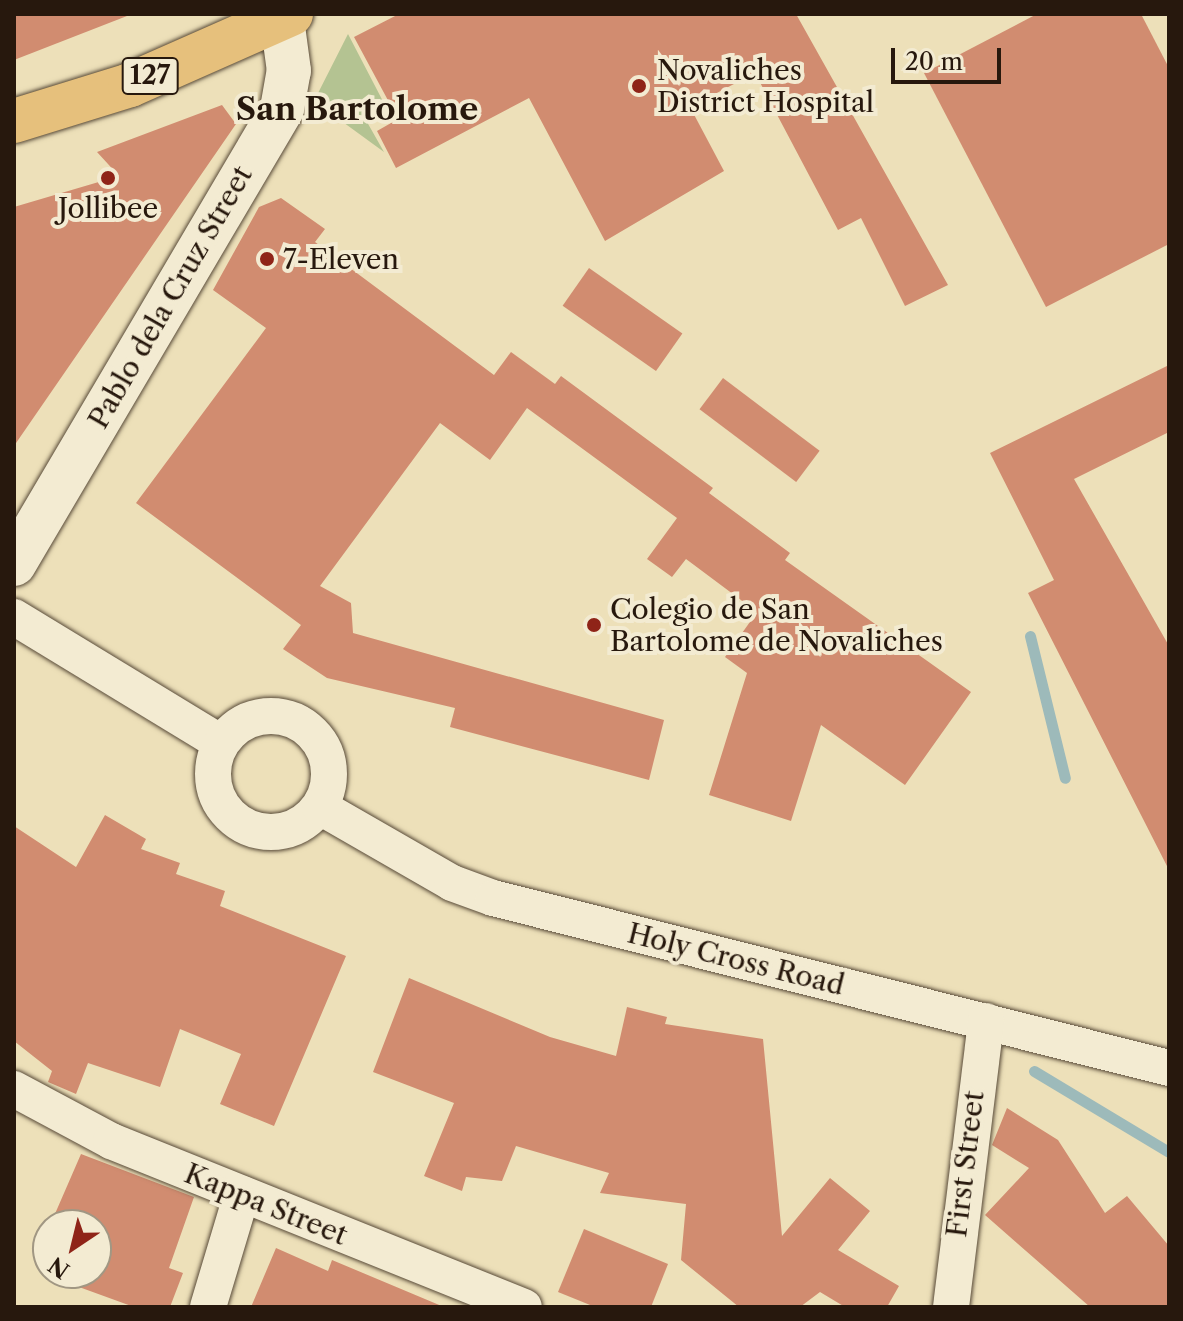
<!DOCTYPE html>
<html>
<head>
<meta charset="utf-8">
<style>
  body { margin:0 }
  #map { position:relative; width:1183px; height:1321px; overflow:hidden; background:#ede0b9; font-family:"Libre Caslon Text",serif }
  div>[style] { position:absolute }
  .green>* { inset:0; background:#b4c392 }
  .stream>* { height:11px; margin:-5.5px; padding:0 5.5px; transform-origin:5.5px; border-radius:5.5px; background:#9dbaba }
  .building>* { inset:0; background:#d18c70; transform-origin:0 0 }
  .roads { filter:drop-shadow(0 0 2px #584a38) drop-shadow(0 0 2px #584a38) }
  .street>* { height:36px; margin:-18px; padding:0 18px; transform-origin:18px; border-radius:18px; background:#f3ebd2 }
  .street>.ring { margin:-18px; padding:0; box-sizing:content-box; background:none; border:36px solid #f3ebd2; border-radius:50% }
  .secondary>* { height:44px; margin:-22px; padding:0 22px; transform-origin:22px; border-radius:22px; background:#f3ebd2 }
  .primary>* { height:44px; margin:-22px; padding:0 22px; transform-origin:22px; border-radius:22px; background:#e6c07c }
  .dots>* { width:22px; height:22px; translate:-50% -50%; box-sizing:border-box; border:4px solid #f3ebd2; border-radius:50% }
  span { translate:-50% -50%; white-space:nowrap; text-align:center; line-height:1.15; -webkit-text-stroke:8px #f3ebd2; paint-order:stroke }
  .shield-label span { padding:2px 6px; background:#f3ebd2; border:2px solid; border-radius:6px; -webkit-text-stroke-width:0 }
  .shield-label { font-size:26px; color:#27180d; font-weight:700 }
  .poi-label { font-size:28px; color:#27180d }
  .left { translate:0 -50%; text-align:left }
  .street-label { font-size:28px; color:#27180d }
  .quarter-label { font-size:32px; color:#27180d; font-weight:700 }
  .frame { position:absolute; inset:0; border:16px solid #27180d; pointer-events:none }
  .north { position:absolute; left:32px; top:1209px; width:80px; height:80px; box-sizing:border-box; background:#f3ebd2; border:2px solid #a19783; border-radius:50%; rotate:215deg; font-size:22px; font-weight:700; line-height:32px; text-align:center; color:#27180d }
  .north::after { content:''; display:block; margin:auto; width:28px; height:36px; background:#8f2418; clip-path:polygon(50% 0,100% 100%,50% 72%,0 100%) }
  .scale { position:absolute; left:891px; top:48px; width:110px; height:36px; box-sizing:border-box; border:4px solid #27180d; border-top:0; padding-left:10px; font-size:24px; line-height:28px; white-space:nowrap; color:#27180d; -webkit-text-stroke:6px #f3ebd2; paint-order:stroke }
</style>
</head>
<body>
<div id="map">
  <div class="green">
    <div style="clip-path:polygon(348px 34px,387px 109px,367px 122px,384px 152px,314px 101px)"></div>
  </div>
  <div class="stream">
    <div style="left:1030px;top:636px;width:146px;rotate:76.2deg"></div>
    <div style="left:1034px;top:1071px;width:157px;rotate:31deg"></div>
  </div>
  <div class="building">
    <div style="clip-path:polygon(14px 14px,127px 14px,127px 16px,14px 60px)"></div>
    <div style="clip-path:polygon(399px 14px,796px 14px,948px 285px,905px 306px,861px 218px,838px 230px,755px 73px,690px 107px,724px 171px,605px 241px,529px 98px,396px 168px,377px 131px,398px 119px,354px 37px)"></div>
    <div style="clip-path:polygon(1037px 14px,1141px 14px,1169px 68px,1169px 244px,1046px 307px,924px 73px)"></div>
    <div style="clip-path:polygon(222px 105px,236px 124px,14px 446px,14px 207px,119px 176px,97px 152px)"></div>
    <div style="clip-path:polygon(281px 198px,325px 229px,315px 242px,494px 375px,511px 352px,555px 384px,561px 376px,713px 488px,709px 493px,790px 553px,785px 560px,971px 692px,905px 785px,821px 725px,791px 821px,709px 795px,747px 673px,725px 657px,757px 612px,686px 559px,672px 577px,647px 559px,677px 518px,527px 408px,490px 460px,440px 423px,320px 586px,351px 603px,353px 633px,664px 720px,649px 780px,450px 727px,455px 708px,327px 678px,283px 649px,301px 625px,136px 503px,266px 328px,213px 290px,259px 207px)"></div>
    <div style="left:589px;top:268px;width:114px;height:46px;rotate:35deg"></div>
    <div style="clip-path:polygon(1169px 365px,1169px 432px,1074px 479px,1169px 646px,1169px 870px,1028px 593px,1054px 580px,990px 453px)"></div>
    <div style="left:723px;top:378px;width:121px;height:39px;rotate:37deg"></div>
    <div style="clip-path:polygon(105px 815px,146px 839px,141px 849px,180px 863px,176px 874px,225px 891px,220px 906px,346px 956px,274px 1126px,220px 1104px,241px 1054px,180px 1029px,160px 1087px,88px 1063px,76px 1094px,48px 1082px,52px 1071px,14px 1041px,14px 826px,76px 867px)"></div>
    <div style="clip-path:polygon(409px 978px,550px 1037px,616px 1056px,627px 1007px,667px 1017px,665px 1024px,763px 1039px,782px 1236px,830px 1178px,870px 1211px,838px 1250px,899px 1286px,887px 1307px,845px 1307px,820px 1292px,800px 1307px,739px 1307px,681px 1260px,686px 1204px,600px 1193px,609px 1173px,516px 1146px,502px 1181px,466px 1177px,462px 1191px,424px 1176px,454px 1103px,373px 1072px)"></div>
    <div style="clip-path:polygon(1007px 1108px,1058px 1140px,1105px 1213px,1127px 1196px,1169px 1246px,1169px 1307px,1090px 1307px,985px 1215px,1029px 1168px,992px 1145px)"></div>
    <div style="clip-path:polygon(81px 1154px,194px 1197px,169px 1268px,183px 1273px,170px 1307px,134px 1307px,68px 1283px,71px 1273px,96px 1273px,96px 1225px,51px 1223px)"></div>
    <div style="clip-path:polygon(584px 1229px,668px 1264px,651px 1307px,595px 1307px,558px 1292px)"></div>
    <div style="clip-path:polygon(276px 1248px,328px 1271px,332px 1260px,444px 1307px,251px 1307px)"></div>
  </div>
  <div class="roads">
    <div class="street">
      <div style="left:14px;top:617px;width:242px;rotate:31.3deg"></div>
      <div class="ring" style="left:213px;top:716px;width:80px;height:80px"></div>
      <div style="left:320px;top:807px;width:152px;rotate:29.9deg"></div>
      <div style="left:452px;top:883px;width:44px;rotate:20.1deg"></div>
      <div style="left:493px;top:898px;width:697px;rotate:14.12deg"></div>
      <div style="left:14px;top:1089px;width:110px;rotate:28.2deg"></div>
      <div style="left:111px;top:1141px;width:445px;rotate:21.9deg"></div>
      <div style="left:208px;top:1307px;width:118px;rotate:-73.3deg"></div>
      <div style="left:951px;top:1307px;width:288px;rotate:-83deg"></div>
    </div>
    <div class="secondary">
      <div style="left:14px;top:564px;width:528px;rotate:-59.5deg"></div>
      <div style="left:282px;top:109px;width:39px;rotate:-80deg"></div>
      <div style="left:289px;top:71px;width:52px;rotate:-97.7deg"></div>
    </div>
    <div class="primary">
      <div style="left:14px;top:121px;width:121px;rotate:-17.2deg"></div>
      <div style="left:130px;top:85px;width:176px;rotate:-23.8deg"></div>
    </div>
  </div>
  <div class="dots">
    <div style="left:639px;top:86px;background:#8f2418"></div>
    <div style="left:108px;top:178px;background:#8f2418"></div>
    <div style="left:267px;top:259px;background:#8f2418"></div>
    <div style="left:594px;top:625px;background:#8f2418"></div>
  </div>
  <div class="shield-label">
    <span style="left:150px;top:76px">127</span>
  </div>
  <div class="poi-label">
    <span class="left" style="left:657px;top:86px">Novaliches<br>District Hospital</span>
    <span style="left:108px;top:208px">Jollibee</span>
    <span class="left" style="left:283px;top:259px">7-Eleven</span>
    <span class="left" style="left:610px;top:625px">Colegio de San<br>Bartolome de Novaliches</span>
  </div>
  <div class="street-label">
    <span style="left:170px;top:297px;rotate:-60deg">Pablo dela Cruz Street</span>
    <span style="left:736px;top:959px;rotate:14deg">Holy Cross Road</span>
    <span style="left:965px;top:1164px;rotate:-83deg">First Street</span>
    <span style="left:266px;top:1204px;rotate:22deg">Kappa Street</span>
  </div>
  <div class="quarter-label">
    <span style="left:357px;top:109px">San Bartolome</span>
  </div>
  <div class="frame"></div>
  <div class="north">N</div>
  <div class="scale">20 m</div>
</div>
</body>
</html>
